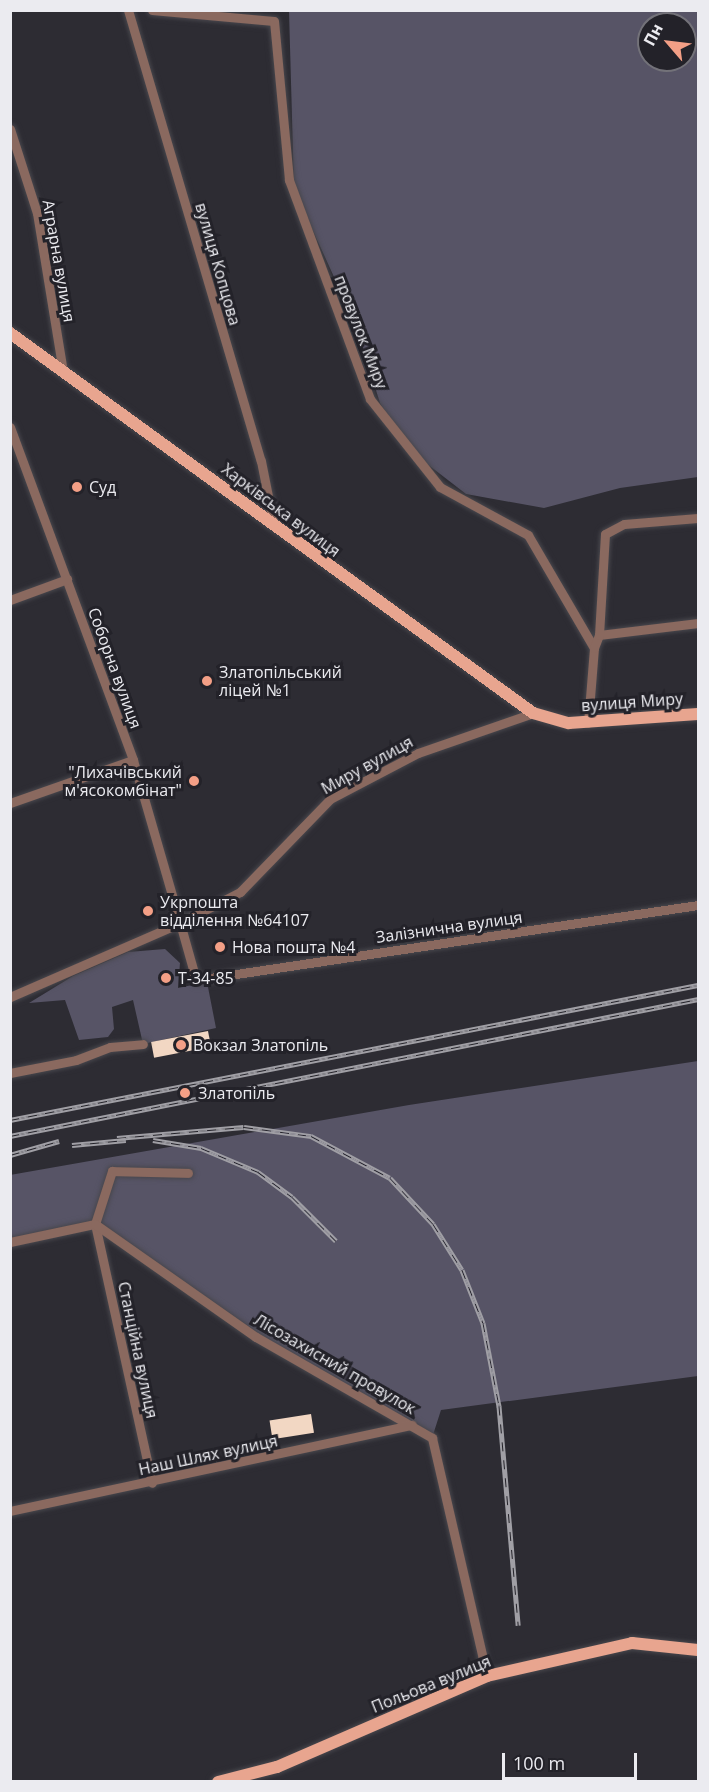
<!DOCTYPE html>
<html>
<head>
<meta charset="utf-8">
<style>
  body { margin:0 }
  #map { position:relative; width:709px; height:1792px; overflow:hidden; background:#2d2c33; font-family:"Open Sans",sans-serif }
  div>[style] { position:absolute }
  .green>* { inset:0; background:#575466 }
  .building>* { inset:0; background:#f2d7c3; transform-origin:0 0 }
  .roads { filter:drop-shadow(0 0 2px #48474d) drop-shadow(0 0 2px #48474d) }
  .minor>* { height:9px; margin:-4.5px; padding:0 4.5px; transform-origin:4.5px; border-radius:4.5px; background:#8a695f }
  .major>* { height:12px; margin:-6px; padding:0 6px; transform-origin:6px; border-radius:6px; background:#e8a58f }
  .rail>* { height:5px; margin-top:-2.5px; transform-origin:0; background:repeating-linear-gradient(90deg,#232229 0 9px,#a09fa5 0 18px); box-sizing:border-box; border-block:2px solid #a09fa5 }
  .dots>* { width:16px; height:16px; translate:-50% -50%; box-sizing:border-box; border:3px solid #232229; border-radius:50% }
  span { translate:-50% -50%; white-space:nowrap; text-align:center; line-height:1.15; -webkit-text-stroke:6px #232229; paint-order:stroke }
  .street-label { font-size:16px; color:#ebebf0 }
  .poi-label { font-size:16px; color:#ebebf0 }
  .left { translate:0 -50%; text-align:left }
  .right { translate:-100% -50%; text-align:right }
  .frame { position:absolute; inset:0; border:12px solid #ebebf0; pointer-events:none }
  .north { position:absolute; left:637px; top:12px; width:60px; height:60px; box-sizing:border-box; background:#232229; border:2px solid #737279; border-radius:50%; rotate:298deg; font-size:16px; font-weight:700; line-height:24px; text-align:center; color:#ebebf0 }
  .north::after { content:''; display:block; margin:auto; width:21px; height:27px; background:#f39f86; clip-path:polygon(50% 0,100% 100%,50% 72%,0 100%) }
  .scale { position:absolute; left:502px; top:1753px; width:135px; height:27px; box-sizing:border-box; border:3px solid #ebebf0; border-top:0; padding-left:8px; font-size:18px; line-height:21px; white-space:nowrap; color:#ebebf0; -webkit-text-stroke:4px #232229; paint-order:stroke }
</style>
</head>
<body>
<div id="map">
  <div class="green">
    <div style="clip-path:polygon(evenodd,289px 11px,698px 11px,698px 477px,620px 488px,544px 508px,466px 494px,409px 450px,380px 403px,354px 321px,294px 189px,289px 11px,649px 24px,685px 24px,685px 60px,649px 60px,649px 24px)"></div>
    <div style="clip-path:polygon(165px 949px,180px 963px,178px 988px,207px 982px,216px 1028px,143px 1044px,133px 1000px,112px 1007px,114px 1029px,108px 1037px,79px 1040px,65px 1000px,29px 1003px,73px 976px,128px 952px)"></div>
    <div style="clip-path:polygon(698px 1061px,698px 1376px,441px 1410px,432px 1438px,256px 1337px,95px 1224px,11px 1242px,10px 1175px,409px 1105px)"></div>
  </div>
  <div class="building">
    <div style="left:208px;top:1031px;width:16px;height:58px;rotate:79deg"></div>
    <div style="left:311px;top:1414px;width:19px;height:42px;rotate:81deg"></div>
  </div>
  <div class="roads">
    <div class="minor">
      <div style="left:128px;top:10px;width:470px;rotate:73.6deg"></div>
      <div style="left:261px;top:461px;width:66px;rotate:78.7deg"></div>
      <div style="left:152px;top:10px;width:122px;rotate:5.2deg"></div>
      <div style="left:274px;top:21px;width:160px;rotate:84.6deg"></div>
      <div style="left:289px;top:180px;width:233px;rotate:69.7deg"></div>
      <div style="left:370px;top:399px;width:112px;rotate:51.5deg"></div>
      <div style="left:440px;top:487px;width:100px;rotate:28.6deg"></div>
      <div style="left:528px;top:535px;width:131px;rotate:59.7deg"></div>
      <div style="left:594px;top:648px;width:75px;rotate:94.6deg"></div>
      <div style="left:10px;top:129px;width:88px;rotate:72.2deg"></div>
      <div style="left:37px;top:213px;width:155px;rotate:80.7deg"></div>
      <div style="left:10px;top:427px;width:355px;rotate:69.7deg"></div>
      <div style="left:133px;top:760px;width:170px;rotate:73.9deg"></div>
      <div style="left:180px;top:923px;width:68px;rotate:-27.3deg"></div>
      <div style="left:240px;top:892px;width:129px;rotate:-45.9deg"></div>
      <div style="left:330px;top:799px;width:99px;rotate:-27.6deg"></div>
      <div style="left:418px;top:753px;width:122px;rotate:-19.2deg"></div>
      <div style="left:10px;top:600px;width:61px;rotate:-20.2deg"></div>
      <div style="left:599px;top:635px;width:100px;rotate:-6.9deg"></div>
      <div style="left:594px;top:648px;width:14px;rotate:-69deg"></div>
      <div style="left:599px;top:635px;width:101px;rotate:-86.6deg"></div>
      <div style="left:605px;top:534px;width:21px;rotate:-28deg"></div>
      <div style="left:624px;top:524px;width:74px;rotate:-4.6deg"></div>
      <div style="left:10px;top:803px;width:130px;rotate:-19.3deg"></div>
      <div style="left:10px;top:997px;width:185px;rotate:-23.5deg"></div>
      <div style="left:180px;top:923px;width:59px;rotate:74.3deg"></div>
      <div style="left:196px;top:980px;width:508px;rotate:-8.5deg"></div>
      <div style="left:10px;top:1073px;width:67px;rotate:-11.1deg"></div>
      <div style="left:76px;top:1060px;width:36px;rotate:-21deg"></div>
      <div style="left:110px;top:1047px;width:33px;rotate:-5deg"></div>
      <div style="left:95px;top:1224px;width:265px;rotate:77.6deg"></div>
      <div style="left:95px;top:1224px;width:56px;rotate:-72.2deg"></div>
      <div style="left:112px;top:1171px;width:76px;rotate:1.5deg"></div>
      <div style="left:10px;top:1242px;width:87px;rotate:-12deg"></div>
      <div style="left:95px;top:1224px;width:197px;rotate:35.1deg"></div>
      <div style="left:256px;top:1337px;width:203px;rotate:29.8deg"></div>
      <div style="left:432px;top:1438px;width:244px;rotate:77deg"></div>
      <div style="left:10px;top:1511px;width:411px;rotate:-12.1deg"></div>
    </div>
    <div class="major">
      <div style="left:10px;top:333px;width:646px;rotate:36deg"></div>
      <div style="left:533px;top:713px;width:37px;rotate:16deg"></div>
      <div style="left:569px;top:723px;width:129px;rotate:-4deg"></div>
      <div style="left:218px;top:1782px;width:61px;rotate:-14.3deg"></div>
      <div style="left:277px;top:1767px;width:229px;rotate:-23.4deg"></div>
      <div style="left:487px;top:1676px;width:149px;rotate:-12.8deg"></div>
      <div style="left:632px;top:1643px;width:66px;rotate:6.1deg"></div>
    </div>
  </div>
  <div class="rail">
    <div style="left:10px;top:1120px;width:701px;rotate:-11.1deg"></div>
    <div style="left:10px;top:1136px;width:702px;rotate:-11.26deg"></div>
    <div style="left:117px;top:1138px;width:127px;rotate:-5deg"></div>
    <div style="left:244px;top:1127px;width:68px;rotate:7.7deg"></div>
    <div style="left:311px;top:1136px;width:89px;rotate:28deg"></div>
    <div style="left:390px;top:1178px;width:63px;rotate:46.9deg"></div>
    <div style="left:433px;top:1224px;width:54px;rotate:57.8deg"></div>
    <div style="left:462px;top:1270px;width:57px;rotate:68.4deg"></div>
    <div style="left:483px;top:1323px;width:85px;rotate:79.1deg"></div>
    <div style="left:499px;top:1406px;width:220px;rotate:85deg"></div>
    <div style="left:153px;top:1140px;width:49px;rotate:9.5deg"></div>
    <div style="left:201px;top:1148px;width:62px;rotate:22.8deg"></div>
    <div style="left:258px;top:1172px;width:42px;rotate:36.3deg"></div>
    <div style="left:292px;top:1197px;width:62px;rotate:45deg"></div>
    <div style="left:72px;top:1145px;width:54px;rotate:-5.3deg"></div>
    <div style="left:10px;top:1155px;width:51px;rotate:-15.9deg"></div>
  </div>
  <div class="dots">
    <div style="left:77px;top:487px;background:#f39f86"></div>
    <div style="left:207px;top:681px;background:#f39f86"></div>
    <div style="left:194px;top:781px;background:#f39f86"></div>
    <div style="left:148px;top:911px;background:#f39f86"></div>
    <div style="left:220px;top:947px;background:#f39f86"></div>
    <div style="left:166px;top:978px;background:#f39f86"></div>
    <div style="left:181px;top:1045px;background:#f39f86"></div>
    <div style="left:185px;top:1093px;background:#f39f86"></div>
  </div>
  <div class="street-label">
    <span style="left:59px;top:261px;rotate:80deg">Аграрна вулиця</span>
    <span style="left:218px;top:264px;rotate:74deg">вулиця Копцова</span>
    <span style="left:361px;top:332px;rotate:69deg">провулок Миру</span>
    <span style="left:281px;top:510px;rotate:37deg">Харківська вулиця</span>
    <span style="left:115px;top:668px;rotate:70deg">Соборна вулиця</span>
    <span style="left:632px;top:702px;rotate:-4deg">вулиця Миру</span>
    <span style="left:367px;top:765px;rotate:-29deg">Миру вулиця</span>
    <span style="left:449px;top:927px;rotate:-8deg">Залізнична вулиця</span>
    <span style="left:138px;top:1350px;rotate:78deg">Станційна вулиця</span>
    <span style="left:335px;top:1364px;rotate:30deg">Лісозахисний провулок</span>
    <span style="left:208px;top:1455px;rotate:-12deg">Наш Шлях вулиця</span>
    <span style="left:431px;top:1684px;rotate:-22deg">Польова вулиця</span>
  </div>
  <div class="poi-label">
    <span class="left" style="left:89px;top:487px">Суд</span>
    <span class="left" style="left:219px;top:681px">Златопільський<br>ліцей №1</span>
    <span class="right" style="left:182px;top:781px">"Лихачівський<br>м'ясокомбінат"</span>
    <span class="left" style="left:160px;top:911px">Укрпошта<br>відділення №64107</span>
    <span class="left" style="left:232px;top:947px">Нова пошта №4</span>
    <span class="left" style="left:178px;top:978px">Т-34-85</span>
    <span class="left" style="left:193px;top:1045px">Вокзал Златопіль</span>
    <span class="left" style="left:198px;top:1093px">Златопіль</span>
  </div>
  <div class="frame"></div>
  <div class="north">Пн</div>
  <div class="scale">100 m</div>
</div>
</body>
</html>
